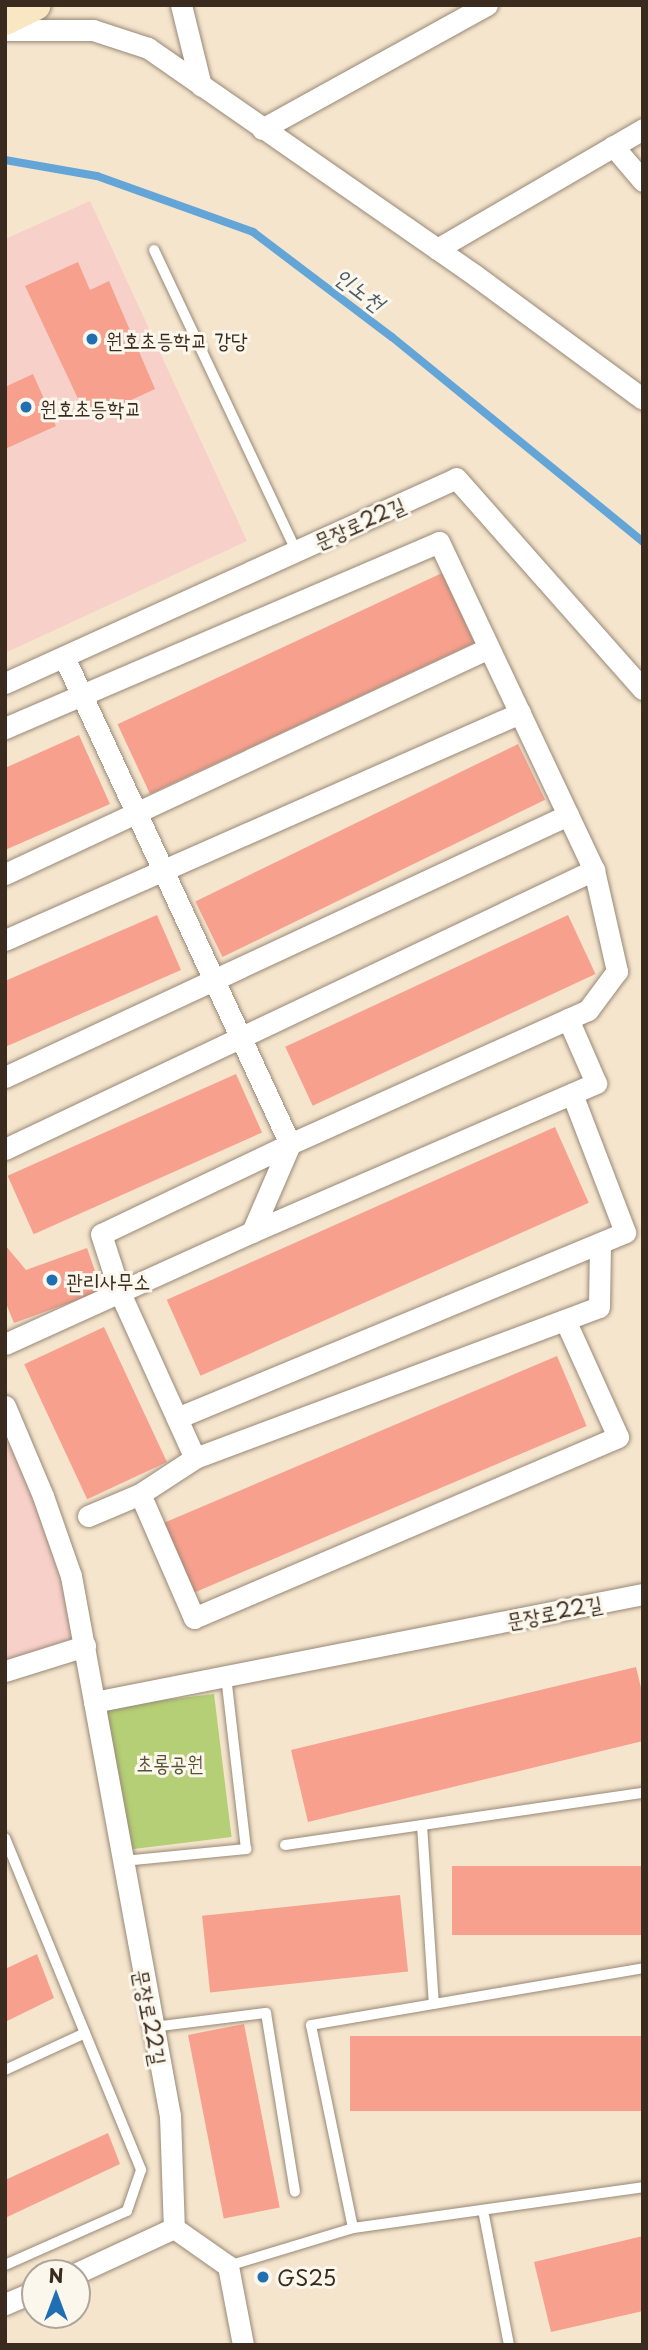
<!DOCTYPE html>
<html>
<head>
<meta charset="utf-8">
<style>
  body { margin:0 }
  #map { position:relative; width:648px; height:2350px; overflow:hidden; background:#f5e5cd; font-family:"Playpen Sans","Poor Story",sans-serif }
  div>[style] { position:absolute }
  .built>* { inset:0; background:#f7d0c9 }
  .green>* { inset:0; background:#b4cf75; transform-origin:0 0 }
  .stream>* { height:8px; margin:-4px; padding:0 4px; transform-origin:4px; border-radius:4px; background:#64a5d7 }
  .building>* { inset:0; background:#f7a08e; transform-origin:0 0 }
  .roads { filter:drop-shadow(0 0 2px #988876) drop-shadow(0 0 2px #988876) }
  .lane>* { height:10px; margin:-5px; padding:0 5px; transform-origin:5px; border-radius:5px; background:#fff }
  .street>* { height:21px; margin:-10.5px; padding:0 10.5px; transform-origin:10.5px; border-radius:10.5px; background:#fff }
  .secondary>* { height:30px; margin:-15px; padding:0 15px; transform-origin:15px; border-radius:15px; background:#f9e7c3 }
  .dots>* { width:19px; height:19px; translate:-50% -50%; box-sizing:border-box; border:4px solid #fbf7ec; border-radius:50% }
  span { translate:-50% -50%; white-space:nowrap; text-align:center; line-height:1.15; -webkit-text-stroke:6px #fbf7ec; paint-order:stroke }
  .poi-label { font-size:21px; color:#3b2a1e }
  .left { translate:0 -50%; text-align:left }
  .street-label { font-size:21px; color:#3b2a1e }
  .park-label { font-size:21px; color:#595334 }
  .water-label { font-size:23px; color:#4b5b68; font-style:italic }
  .frame { position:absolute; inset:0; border:7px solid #3b2a1e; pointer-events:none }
  .north { position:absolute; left:21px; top:2259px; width:70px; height:70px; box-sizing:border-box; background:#fbf7ec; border:2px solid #aea59a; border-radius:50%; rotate:0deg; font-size:19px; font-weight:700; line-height:28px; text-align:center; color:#3b2a1e }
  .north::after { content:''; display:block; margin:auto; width:24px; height:32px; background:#1f6fb2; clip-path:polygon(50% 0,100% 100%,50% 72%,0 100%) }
</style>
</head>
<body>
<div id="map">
  <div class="built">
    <div style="clip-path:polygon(90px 201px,247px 541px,5px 653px,5px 239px)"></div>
    <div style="clip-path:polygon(5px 1404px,85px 1646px,5px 1671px)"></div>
  </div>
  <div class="green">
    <div style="left:214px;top:1694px;width:144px;height:109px;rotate:83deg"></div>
  </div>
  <div class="stream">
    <div style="left:5px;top:160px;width:93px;rotate:9.9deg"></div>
    <div style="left:97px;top:176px;width:166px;rotate:19.7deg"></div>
    <div style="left:253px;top:232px;width:174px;rotate:37.1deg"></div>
    <div style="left:392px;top:337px;width:324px;rotate:39.2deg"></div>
  </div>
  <div class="building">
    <div style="clip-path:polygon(78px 262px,90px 290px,109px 281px,155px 389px,88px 420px,25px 286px)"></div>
    <div style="clip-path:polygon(33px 374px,56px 426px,5px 449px,5px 387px)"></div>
    <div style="left:442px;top:573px;width:77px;height:358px;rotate:65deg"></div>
    <div style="clip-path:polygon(79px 735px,110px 804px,5px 850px,5px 768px)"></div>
    <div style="left:518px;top:744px;width:62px;height:359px;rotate:64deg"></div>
    <div style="clip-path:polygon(157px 915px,181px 970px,5px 1047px,5px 981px)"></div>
    <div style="left:568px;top:915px;width:65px;height:312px;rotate:65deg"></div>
    <div style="left:236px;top:1074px;width:64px;height:250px;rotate:66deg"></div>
    <div style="left:555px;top:1127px;width:83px;height:425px;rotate:66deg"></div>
    <div style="clip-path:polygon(5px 1245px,26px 1270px,87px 1248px,102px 1291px,14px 1323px,5px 1301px)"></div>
    <div style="left:104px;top:1327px;width:149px;height:88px;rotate:65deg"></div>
    <div style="left:557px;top:1356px;width:76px;height:430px;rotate:67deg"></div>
    <div style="clip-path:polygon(636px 1667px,643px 1696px,643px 1741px,308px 1822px,291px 1750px)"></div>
    <div style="left:643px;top:1866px;width:69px;height:191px;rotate:90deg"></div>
    <div style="left:400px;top:1895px;width:77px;height:199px;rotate:84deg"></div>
    <div style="clip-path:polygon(37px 1954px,54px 1998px,5px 2022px,5px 1969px)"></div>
    <div style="left:244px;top:2024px;width:187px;height:57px;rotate:79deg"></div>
    <div style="left:643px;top:2036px;width:75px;height:293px;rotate:90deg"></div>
    <div style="clip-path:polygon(108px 2133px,120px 2164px,5px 2218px,5px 2180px)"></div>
    <div style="clip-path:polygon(643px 2236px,643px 2311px,551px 2332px,534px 2262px)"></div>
  </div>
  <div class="roads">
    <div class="lane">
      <div style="left:154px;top:250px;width:333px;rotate:64.7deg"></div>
      <div style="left:422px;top:1825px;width:179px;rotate:86.2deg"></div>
      <div style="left:5px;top:1838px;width:359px;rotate:67.7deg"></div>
      <div style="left:141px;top:2170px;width:43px;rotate:108.9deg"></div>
      <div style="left:127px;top:2211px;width:133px;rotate:156.1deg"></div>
      <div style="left:285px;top:1845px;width:362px;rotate:-8.3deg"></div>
      <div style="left:123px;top:1861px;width:124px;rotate:-5.6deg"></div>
      <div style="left:246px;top:1849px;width:174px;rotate:-96.6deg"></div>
      <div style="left:153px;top:2027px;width:114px;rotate:-7.1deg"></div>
      <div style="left:266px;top:2013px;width:181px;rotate:80.8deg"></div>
      <div style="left:5px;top:2070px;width:88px;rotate:-24.8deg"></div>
      <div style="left:483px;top:2210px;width:137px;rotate:79.1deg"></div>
      <div style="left:353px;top:2228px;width:207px;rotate:-101.7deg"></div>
      <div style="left:311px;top:2025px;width:337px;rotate:-9.7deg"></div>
      <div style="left:228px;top:2266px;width:131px;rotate:-16.9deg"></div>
      <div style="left:353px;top:2228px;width:293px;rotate:-8deg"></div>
    </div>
    <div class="street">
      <div style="left:181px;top:5px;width:83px;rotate:76.1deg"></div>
      <div style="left:5px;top:30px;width:88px"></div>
      <div style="left:93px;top:30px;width:58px;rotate:18.1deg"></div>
      <div style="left:148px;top:48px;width:399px;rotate:34.8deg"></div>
      <div style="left:476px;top:276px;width:207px;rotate:36.4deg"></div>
      <div style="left:262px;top:129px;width:257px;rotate:-28.9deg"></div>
      <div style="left:613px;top:146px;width:46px;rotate:49.4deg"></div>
      <div style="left:437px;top:249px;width:238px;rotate:-30.2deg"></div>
      <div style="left:5px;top:683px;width:495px;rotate:-24.4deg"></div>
      <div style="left:456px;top:478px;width:282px;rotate:48.5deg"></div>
      <div style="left:5px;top:728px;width:472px;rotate:-23.2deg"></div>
      <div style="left:439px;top:542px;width:363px;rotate:64.7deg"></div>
      <div style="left:5px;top:874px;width:534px;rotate:-25.03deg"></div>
      <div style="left:5px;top:940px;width:563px;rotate:-23.79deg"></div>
      <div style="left:5px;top:1077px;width:621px;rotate:-24.96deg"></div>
      <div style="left:5px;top:1149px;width:652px;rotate:-25.35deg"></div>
      <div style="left:594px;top:870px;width:104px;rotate:77.2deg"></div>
      <div style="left:617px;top:971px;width:49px;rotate:126.6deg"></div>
      <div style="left:588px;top:1010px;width:327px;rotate:155.8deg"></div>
      <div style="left:290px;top:1144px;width:209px;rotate:154.5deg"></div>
      <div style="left:101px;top:1234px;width:62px;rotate:72.1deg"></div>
      <div style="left:120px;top:1293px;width:181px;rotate:65.6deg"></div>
      <div style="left:252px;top:1232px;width:375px;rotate:-23.4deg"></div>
      <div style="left:596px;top:1083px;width:70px;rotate:-113.6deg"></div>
      <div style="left:565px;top:1320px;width:128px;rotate:65.6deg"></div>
      <div style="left:618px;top:1437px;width:461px;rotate:156.9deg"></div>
      <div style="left:194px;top:1618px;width:135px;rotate:-113.5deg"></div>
      <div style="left:140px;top:1494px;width:66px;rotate:-33.2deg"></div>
      <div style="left:195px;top:1458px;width:431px;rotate:-20.5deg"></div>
      <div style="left:599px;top:1307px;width:64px;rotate:-89.1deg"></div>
      <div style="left:5px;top:1344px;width:271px;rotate:-24.4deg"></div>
      <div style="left:252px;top:1232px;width:96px;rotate:-66.6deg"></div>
      <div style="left:290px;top:1144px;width:537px;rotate:-114.89deg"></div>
      <div style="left:5px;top:1406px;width:98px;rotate:67.1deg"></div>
      <div style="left:43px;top:1496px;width:85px;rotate:70.7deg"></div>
      <div style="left:71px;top:1576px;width:549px;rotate:79.61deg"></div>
      <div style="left:170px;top:2116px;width:112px;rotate:88deg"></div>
      <div style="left:174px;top:2228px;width:107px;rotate:155.1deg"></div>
      <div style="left:177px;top:1418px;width:485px;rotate:-22.5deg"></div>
      <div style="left:625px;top:1232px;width:148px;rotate:-111deg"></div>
      <div style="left:88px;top:1516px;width:56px;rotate:-22.9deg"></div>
      <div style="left:5px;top:1671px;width:84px;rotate:-17.4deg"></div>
      <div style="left:94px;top:1702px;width:560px;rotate:-11.13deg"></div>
      <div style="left:174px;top:2228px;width:66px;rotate:35.1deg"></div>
      <div style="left:228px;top:2266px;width:80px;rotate:79.2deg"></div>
      <div style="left:5px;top:2304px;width:33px;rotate:-23deg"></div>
    </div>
    <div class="secondary">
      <div style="left:5px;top:20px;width:34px;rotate:-26deg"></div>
    </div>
  </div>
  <div class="dots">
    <div style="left:92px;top:339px;background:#1f6fb2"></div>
    <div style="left:26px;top:407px;background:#1f6fb2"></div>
    <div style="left:52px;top:1280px;background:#1f6fb2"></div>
    <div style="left:263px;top:2277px;background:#1f6fb2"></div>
  </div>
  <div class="poi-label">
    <span class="left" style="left:106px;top:339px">원호초등학교 강당</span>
    <span class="left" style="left:40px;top:407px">원호초등학교</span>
    <span class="left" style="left:66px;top:1280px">관리사무소</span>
    <span class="left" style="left:277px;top:2277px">GS25</span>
  </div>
  <div class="street-label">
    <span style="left:359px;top:522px;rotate:-24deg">문장로22길</span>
    <span style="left:554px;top:1611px;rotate:-11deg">문장로22길</span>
    <span style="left:151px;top:2017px;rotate:79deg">문장로22길</span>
  </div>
  <div class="park-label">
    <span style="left:170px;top:1762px">초롱공원</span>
  </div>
  <div class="water-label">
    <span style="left:360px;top:289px;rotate:37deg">인노천</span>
  </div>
  <div class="frame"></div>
  <div class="north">N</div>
</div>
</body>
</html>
